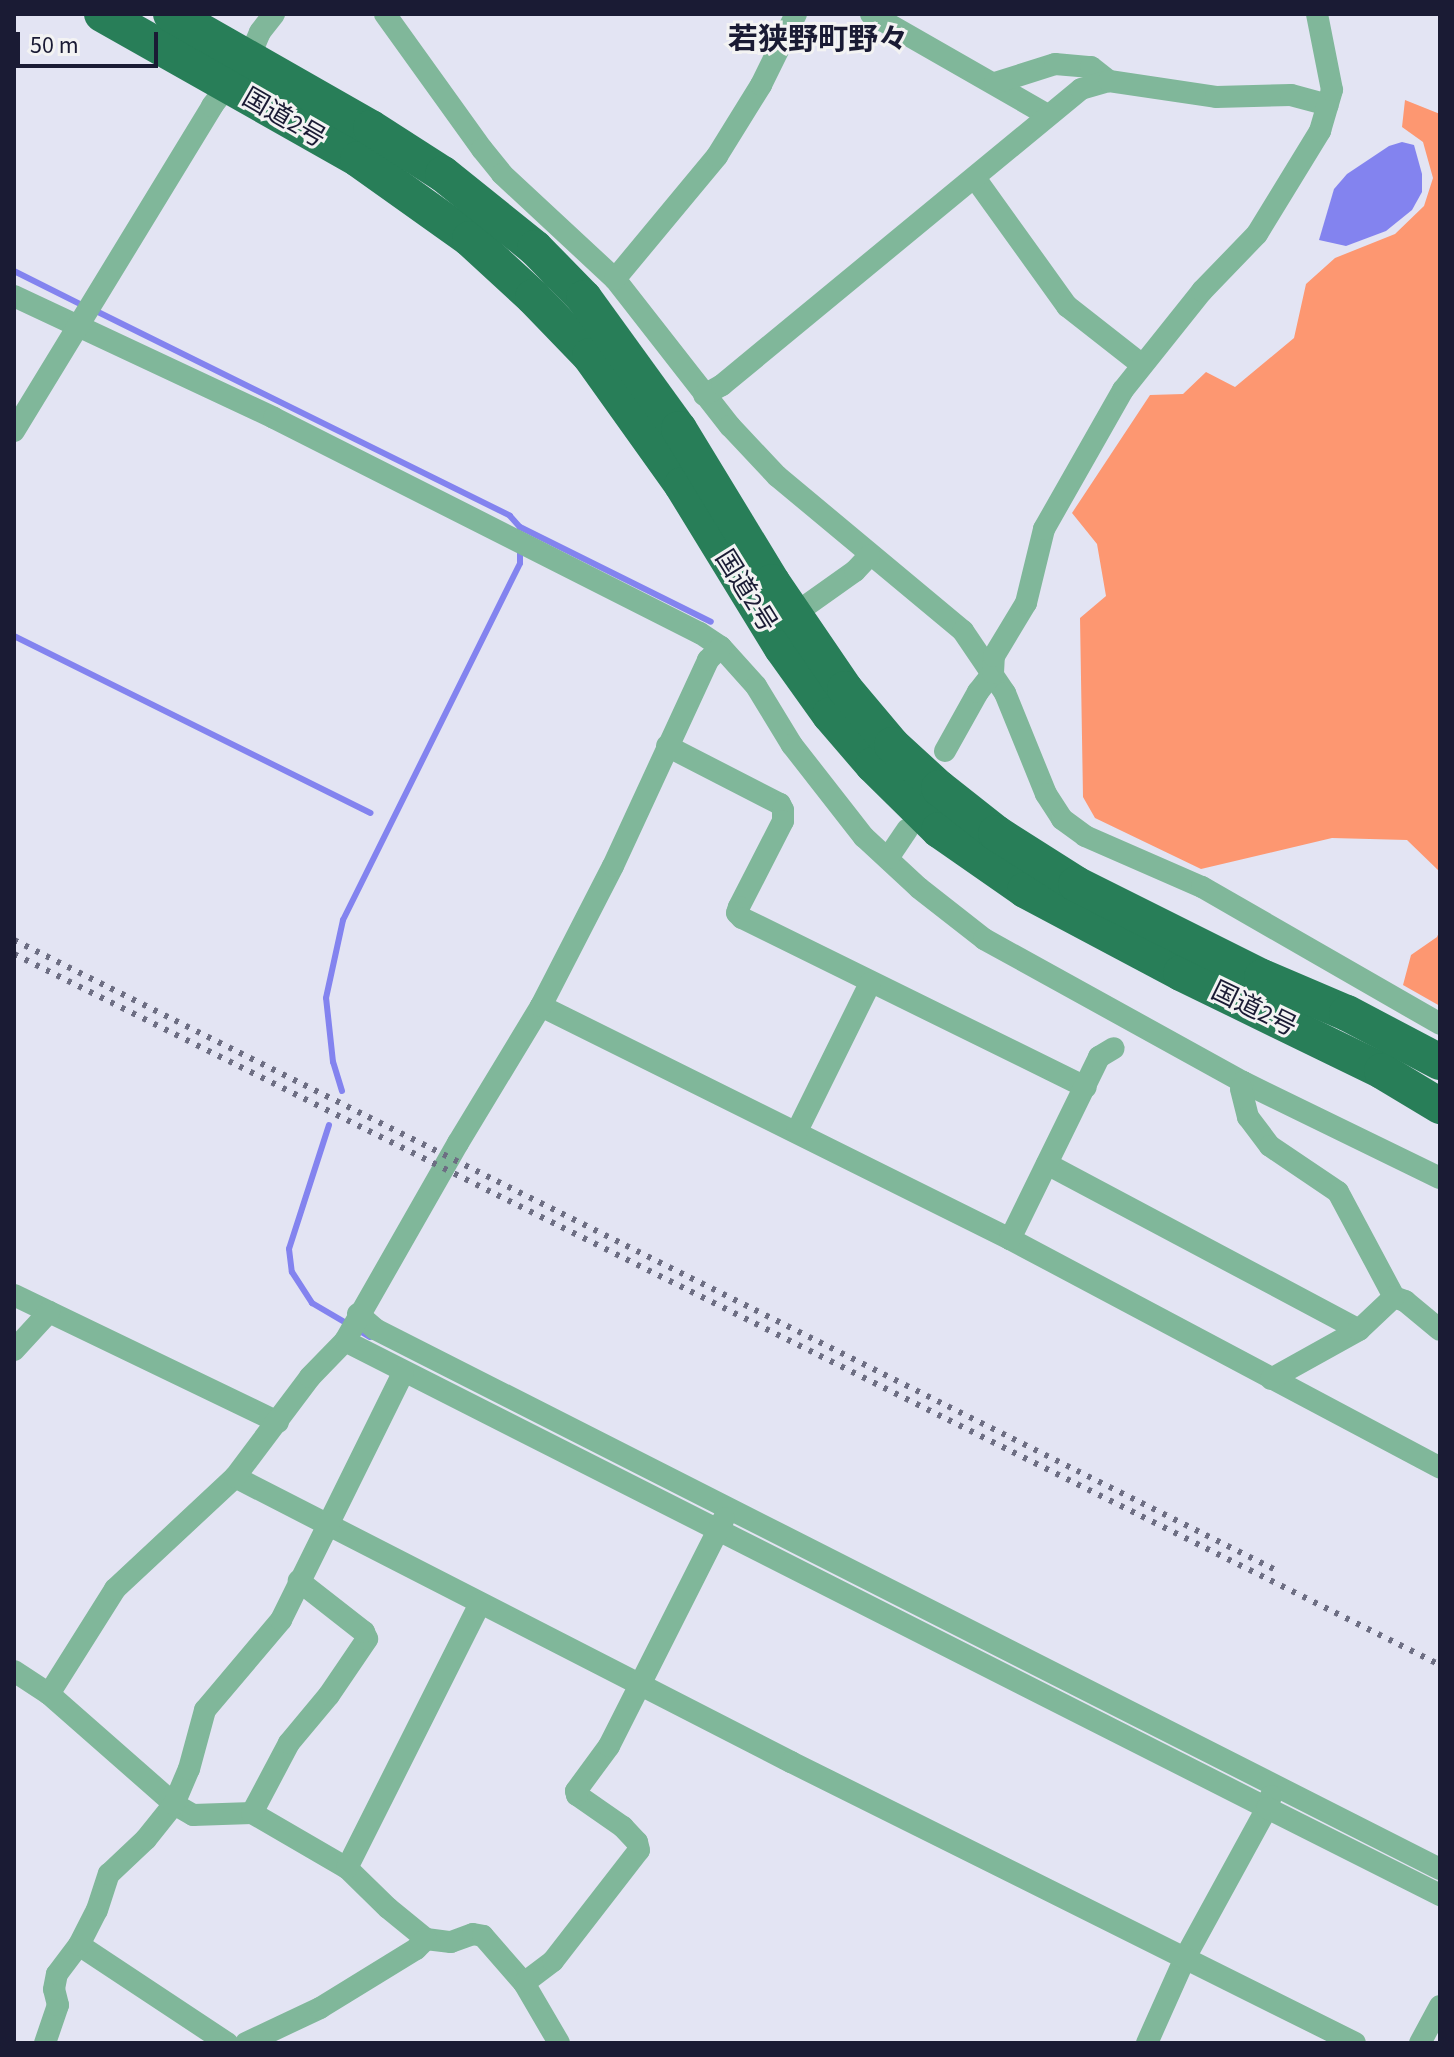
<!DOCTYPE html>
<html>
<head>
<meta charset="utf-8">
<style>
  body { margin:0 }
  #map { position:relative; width:1454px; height:2057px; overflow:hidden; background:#e3e4f3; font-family:"Source Sans 3","Noto Sans JP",sans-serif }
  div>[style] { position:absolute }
  .green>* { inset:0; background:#fd9771 }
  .water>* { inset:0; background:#8383ef }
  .stream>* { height:6px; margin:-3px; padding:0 3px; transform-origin:3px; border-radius:3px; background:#8383ef }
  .minor>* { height:22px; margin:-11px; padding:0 11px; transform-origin:11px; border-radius:11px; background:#80b79a }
  .trunk>* { height:36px; margin:-18px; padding:0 18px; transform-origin:18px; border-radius:18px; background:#287e58 }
  .rail>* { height:6px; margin-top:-3px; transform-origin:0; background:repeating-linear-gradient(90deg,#6d6e83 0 4px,transparent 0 12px) }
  span { translate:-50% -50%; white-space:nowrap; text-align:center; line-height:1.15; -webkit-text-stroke:6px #f3f3f3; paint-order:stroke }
  .street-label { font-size:26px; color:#1a1b34 }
  .quarter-label { font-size:30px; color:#1a1b34; font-weight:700 }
  .frame { position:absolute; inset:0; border:16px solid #1a1b34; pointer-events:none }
  .scale { position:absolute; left:16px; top:32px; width:142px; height:36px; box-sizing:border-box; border:4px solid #1a1b34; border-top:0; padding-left:10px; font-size:24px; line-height:28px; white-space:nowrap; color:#1a1b34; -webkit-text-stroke:6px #f3f3f3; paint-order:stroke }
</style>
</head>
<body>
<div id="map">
  <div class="green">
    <div style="clip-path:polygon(1405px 100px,1440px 114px,1440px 872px,1407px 840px,1332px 838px,1201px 869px,1095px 818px,1083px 797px,1080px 618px,1106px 596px,1097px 544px,1072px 513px,1150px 395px,1183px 394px,1206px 372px,1235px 387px,1294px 338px,1306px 284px,1335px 258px,1395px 234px,1424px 206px,1433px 178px,1423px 142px,1402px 127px)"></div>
    <div style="clip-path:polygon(1440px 930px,1440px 1006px,1403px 985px,1411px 955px,1437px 937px)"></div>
  </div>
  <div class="water">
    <div style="clip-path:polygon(1402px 142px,1414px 145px,1422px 174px,1422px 192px,1412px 210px,1386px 231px,1346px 246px,1319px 240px,1334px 189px,1347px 174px,1389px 146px)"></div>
  </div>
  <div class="stream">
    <div style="left:14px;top:271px;width:78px;rotate:26.6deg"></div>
    <div style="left:94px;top:310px;width:464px;rotate:26.3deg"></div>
    <div style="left:510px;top:516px;width:15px;rotate:48deg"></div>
    <div style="left:520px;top:527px;width:213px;rotate:26.4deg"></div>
    <div style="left:14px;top:636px;width:398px;rotate:26.4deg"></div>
    <div style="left:342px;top:1091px;width:30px;rotate:-107deg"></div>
    <div style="left:333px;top:1062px;width:64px;rotate:-96.2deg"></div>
    <div style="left:326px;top:998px;width:80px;rotate:-77.7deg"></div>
    <div style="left:343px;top:920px;width:398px;rotate:-63.6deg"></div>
    <div style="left:520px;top:563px;width:16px;rotate:-90deg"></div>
    <div style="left:329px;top:1125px;width:130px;rotate:107.9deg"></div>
    <div style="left:289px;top:1249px;width:23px;rotate:83deg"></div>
    <div style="left:292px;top:1272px;width:37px;rotate:57deg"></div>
    <div style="left:312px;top:1303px;width:67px;rotate:30.4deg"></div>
  </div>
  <div class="minor">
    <div style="left:385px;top:14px;width:166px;rotate:54.3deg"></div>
    <div style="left:482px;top:149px;width:32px;rotate:51deg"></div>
    <div style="left:502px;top:174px;width:154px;rotate:42.9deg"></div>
    <div style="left:615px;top:279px;width:187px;rotate:52deg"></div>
    <div style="left:730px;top:426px;width:69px;rotate:46.8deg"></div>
    <div style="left:777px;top:476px;width:242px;rotate:39.8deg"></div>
    <div style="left:963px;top:631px;width:75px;rotate:55.9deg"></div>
    <div style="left:1005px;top:693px;width:109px;rotate:67.9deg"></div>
    <div style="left:1046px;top:794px;width:30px;rotate:57deg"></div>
    <div style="left:1062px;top:819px;width:29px;rotate:36deg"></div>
    <div style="left:1085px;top:836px;width:128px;rotate:23.6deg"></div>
    <div style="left:1202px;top:887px;width:275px;rotate:29.9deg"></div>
    <div style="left:871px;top:14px;width:203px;rotate:29.8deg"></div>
    <div style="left:995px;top:83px;width:63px;rotate:-17.6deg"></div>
    <div style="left:1055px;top:64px;width:36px;rotate:5deg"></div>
    <div style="left:1091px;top:67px;width:23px;rotate:38deg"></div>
    <div style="left:975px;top:178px;width:158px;rotate:54.3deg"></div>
    <div style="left:1067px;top:306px;width:94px;rotate:38.1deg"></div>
    <div style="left:615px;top:279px;width:160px;rotate:-50.3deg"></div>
    <div style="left:717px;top:156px;width:84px;rotate:-58.2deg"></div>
    <div style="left:761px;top:85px;width:79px;rotate:-63.8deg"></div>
    <div style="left:14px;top:296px;width:287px;rotate:25.1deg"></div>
    <div style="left:274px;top:418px;width:477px;rotate:26.8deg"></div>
    <div style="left:700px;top:633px;width:25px;rotate:34deg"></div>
    <div style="left:721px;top:647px;width:52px;rotate:48.1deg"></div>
    <div style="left:756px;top:686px;width:69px;rotate:58.6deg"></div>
    <div style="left:792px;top:745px;width:117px;rotate:52deg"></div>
    <div style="left:864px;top:837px;width:75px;rotate:42.8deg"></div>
    <div style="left:919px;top:888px;width:83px;rotate:38.1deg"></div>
    <div style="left:984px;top:939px;width:296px;rotate:28.9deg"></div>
    <div style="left:1243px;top:1082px;width:219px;rotate:26deg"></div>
    <div style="left:704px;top:395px;width:21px;rotate:-29deg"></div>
    <div style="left:722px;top:385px;width:465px;rotate:-39.5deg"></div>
    <div style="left:1081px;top:89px;width:29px;rotate:-16deg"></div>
    <div style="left:1109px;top:81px;width:108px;rotate:8.5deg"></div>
    <div style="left:1216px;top:97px;width:75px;rotate:-1.5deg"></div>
    <div style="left:1291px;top:95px;width:38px;rotate:15deg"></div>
    <div style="left:14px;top:431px;width:381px;rotate:-58.6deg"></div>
    <div style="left:212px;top:106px;width:61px;rotate:-52.4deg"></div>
    <div style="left:249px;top:58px;width:28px;rotate:-67deg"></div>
    <div style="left:260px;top:32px;width:23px;rotate:-52deg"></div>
    <div style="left:793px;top:615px;width:76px;rotate:-35.4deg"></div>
    <div style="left:855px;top:571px;width:21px;rotate:-47deg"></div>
    <div style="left:667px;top:746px;width:127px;rotate:27.2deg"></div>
    <div style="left:780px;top:804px;width:7px;rotate:63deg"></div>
    <div style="left:783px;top:810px;width:11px;rotate:90deg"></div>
    <div style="left:783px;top:821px;width:97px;rotate:117.1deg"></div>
    <div style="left:739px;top:907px;width:6px;rotate:108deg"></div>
    <div style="left:737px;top:913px;width:7px;rotate:45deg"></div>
    <div style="left:742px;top:918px;width:383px;rotate:26.2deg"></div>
    <div style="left:945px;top:751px;width:68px;rotate:-60.8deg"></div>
    <div style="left:978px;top:692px;width:24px;rotate:-52deg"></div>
    <div style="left:993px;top:673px;width:17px;rotate:-87deg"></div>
    <div style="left:994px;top:656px;width:62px;rotate:-58.9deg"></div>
    <div style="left:1026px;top:603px;width:76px;rotate:-76.3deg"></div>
    <div style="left:1044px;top:529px;width:160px;rotate:-60.4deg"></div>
    <div style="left:1123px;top:390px;width:127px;rotate:-51.4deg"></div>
    <div style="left:1202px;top:291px;width:79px;rotate:-46deg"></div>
    <div style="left:1257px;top:234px;width:121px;rotate:-58.5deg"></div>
    <div style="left:1320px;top:131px;width:43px;rotate:-73.7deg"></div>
    <div style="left:1332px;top:90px;width:77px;rotate:-101.2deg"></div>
    <div style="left:888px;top:858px;width:34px;rotate:-56deg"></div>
    <div style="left:541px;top:1006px;width:524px;rotate:26.42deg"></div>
    <div style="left:1010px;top:1239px;width:487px;rotate:28deg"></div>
    <div style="left:1243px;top:1082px;width:7px;rotate:106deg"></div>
    <div style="left:1241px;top:1089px;width:29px;rotate:76deg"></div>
    <div style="left:1248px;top:1117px;width:36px;rotate:53deg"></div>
    <div style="left:1270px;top:1146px;width:82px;rotate:34.1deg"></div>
    <div style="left:1338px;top:1192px;width:119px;rotate:61.9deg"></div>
    <div style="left:1394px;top:1297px;width:12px;rotate:20deg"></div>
    <div style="left:1405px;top:1301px;width:45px;rotate:39.6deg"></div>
    <div style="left:797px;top:1131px;width:165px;rotate:-63.7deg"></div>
    <div style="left:1047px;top:1164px;width:353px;rotate:28deg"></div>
    <div style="left:1010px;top:1239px;width:203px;rotate:-63.9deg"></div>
    <div style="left:1099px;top:1057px;width:17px;rotate:-31deg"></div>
    <div style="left:14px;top:1295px;width:293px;rotate:25.7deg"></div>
    <div style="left:358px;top:1314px;width:23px;rotate:41deg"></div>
    <div style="left:375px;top:1329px;width:1194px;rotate:26.89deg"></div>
    <div style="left:345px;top:1341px;width:1034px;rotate:26.86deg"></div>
    <div style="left:1267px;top:1808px;width:171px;rotate:118.7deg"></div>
    <div style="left:1185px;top:1958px;width:93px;rotate:114.1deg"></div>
    <div style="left:14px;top:1350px;width:52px;rotate:-47.4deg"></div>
    <div style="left:1271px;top:1379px;width:101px;rotate:-29.1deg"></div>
    <div style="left:1359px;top:1330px;width:48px;rotate:-43.3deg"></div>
    <div style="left:235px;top:1477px;width:625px;rotate:27.14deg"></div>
    <div style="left:791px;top:1762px;width:630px;rotate:26.48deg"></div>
    <div style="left:14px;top:1671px;width:42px;rotate:33.3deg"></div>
    <div style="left:49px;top:1694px;width:167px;rotate:41.3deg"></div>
    <div style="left:174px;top:1804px;width:22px;rotate:30deg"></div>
    <div style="left:193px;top:1815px;width:59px;rotate:-1.9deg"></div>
    <div style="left:252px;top:1813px;width:110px;rotate:30.1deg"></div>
    <div style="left:347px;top:1868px;width:57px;rotate:44.3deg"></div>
    <div style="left:388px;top:1908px;width:49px;rotate:39.2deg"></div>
    <div style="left:426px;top:1939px;width:25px;rotate:7deg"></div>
    <div style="left:451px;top:1942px;width:23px;rotate:-20deg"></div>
    <div style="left:473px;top:1934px;width:10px;rotate:11deg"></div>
    <div style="left:483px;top:1936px;width:62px;rotate:48.9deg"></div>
    <div style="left:524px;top:1983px;width:69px;rotate:59.7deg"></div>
    <div style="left:49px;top:1694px;width:124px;rotate:-57.8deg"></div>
    <div style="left:115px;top:1589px;width:164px;rotate:-43deg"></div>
    <div style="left:235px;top:1477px;width:125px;rotate:-53.1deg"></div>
    <div style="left:310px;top:1377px;width:50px;rotate:-45.8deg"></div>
    <div style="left:345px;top:1341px;width:228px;rotate:-60.3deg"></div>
    <div style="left:458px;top:1143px;width:160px;rotate:-58.8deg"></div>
    <div style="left:541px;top:1006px;width:157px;rotate:-62.8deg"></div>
    <div style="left:613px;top:866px;width:227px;rotate:-65.2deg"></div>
    <div style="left:708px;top:660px;width:18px;rotate:-45deg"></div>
    <div style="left:1271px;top:1796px;width:13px;rotate:108deg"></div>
    <div style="left:1267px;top:1808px;width:194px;rotate:26.7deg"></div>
    <div style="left:252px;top:1813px;width:79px;rotate:-62.1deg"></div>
    <div style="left:289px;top:1743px;width:62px;rotate:-50.2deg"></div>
    <div style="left:329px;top:1695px;width:68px;rotate:-55.8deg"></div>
    <div style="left:367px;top:1639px;width:8px;rotate:-113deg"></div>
    <div style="left:364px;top:1632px;width:83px;rotate:-141.9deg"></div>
    <div style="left:347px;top:1868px;width:296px;rotate:-63.3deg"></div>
    <div style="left:79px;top:1945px;width:178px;rotate:33.5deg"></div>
    <div style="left:524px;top:1983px;width:36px;rotate:-37deg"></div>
    <div style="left:553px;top:1961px;width:140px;rotate:-52.2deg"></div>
    <div style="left:639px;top:1850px;width:8px;rotate:-104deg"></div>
    <div style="left:637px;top:1842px;width:21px;rotate:-133deg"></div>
    <div style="left:623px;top:1827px;width:56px;rotate:-145.2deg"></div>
    <div style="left:577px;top:1795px;width:4px;rotate:-104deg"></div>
    <div style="left:576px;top:1791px;width:56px;rotate:-53.7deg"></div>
    <div style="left:609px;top:1746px;width:255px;rotate:-63.2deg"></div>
    <div style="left:45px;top:2043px;width:40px;rotate:-71.1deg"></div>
    <div style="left:58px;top:2005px;width:16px;rotate:-104deg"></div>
    <div style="left:54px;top:1989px;width:15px;rotate:-79deg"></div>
    <div style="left:57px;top:1974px;width:36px;rotate:-53deg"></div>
    <div style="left:79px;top:1945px;width:39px;rotate:-63deg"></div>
    <div style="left:97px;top:1910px;width:38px;rotate:-72deg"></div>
    <div style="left:109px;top:1874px;width:51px;rotate:-43.4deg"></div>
    <div style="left:146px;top:1839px;width:45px;rotate:-51.3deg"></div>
    <div style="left:174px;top:1804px;width:38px;rotate:-67deg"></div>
    <div style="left:189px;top:1769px;width:61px;rotate:-74.8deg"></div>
    <div style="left:205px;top:1710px;width:118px;rotate:-49.8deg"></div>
    <div style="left:281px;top:1620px;width:275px;rotate:-63.7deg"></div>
    <div style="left:246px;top:2043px;width:82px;rotate:-25.3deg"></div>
    <div style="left:320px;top:2008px;width:113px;rotate:-31.6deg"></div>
    <div style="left:416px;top:1949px;width:14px;rotate:-45deg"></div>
    <div style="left:1420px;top:2043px;width:42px;rotate:-61.6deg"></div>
  </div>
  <div class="trunk">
    <div style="left:102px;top:14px;width:294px;rotate:29.5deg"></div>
    <div style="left:358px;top:159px;width:138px;rotate:35.5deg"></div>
    <div style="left:470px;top:239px;width:86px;rotate:42.6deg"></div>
    <div style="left:533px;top:297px;width:82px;rotate:46deg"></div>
    <div style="left:590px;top:356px;width:158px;rotate:54.5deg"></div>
    <div style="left:682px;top:485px;width:191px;rotate:58.5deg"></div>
    <div style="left:782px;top:648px;width:82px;rotate:54.4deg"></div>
    <div style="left:830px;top:715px;width:66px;rotate:49.3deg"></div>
    <div style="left:873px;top:765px;width:93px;rotate:44.6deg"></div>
    <div style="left:939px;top:830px;width:105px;rotate:34.9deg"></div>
    <div style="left:1025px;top:890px;width:177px;rotate:28deg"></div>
    <div style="left:1181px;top:973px;width:224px;rotate:26deg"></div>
    <div style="left:1382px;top:1071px;width:68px;rotate:31.1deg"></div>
    <div style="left:171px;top:14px;width:230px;rotate:29.7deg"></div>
    <div style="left:371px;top:128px;width:85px;rotate:32.6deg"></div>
    <div style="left:443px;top:174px;width:118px;rotate:38.8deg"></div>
    <div style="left:535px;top:248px;width:70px;rotate:45.6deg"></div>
    <div style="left:584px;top:298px;width:162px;rotate:54.1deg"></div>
    <div style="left:679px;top:429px;width:179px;rotate:58.7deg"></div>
    <div style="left:772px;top:582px;width:130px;rotate:55.7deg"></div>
    <div style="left:845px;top:689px;width:73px;rotate:50deg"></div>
    <div style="left:892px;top:745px;width:64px;rotate:42.5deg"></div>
    <div style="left:939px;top:788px;width:73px;rotate:38.3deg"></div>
    <div style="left:996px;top:833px;width:95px;rotate:32.5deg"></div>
    <div style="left:1076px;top:884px;width:208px;rotate:26.6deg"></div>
    <div style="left:1262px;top:977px;width:92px;rotate:23deg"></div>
    <div style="left:1347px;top:1013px;width:105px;rotate:27.8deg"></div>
  </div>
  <div class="rail">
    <div style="left:14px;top:940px;width:1408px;rotate:26.53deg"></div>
    <div style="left:14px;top:954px;width:1593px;rotate:26.5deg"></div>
  </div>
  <div class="street-label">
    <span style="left:284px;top:118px;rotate:30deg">国道2号</span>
    <span style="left:746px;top:591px;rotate:58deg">国道2号</span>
    <span style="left:1254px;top:1009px;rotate:26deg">国道2号</span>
  </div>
  <div class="quarter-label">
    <span style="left:818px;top:40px">若狭野町野々</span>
  </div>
  <div class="frame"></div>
  <div class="scale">50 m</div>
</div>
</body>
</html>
